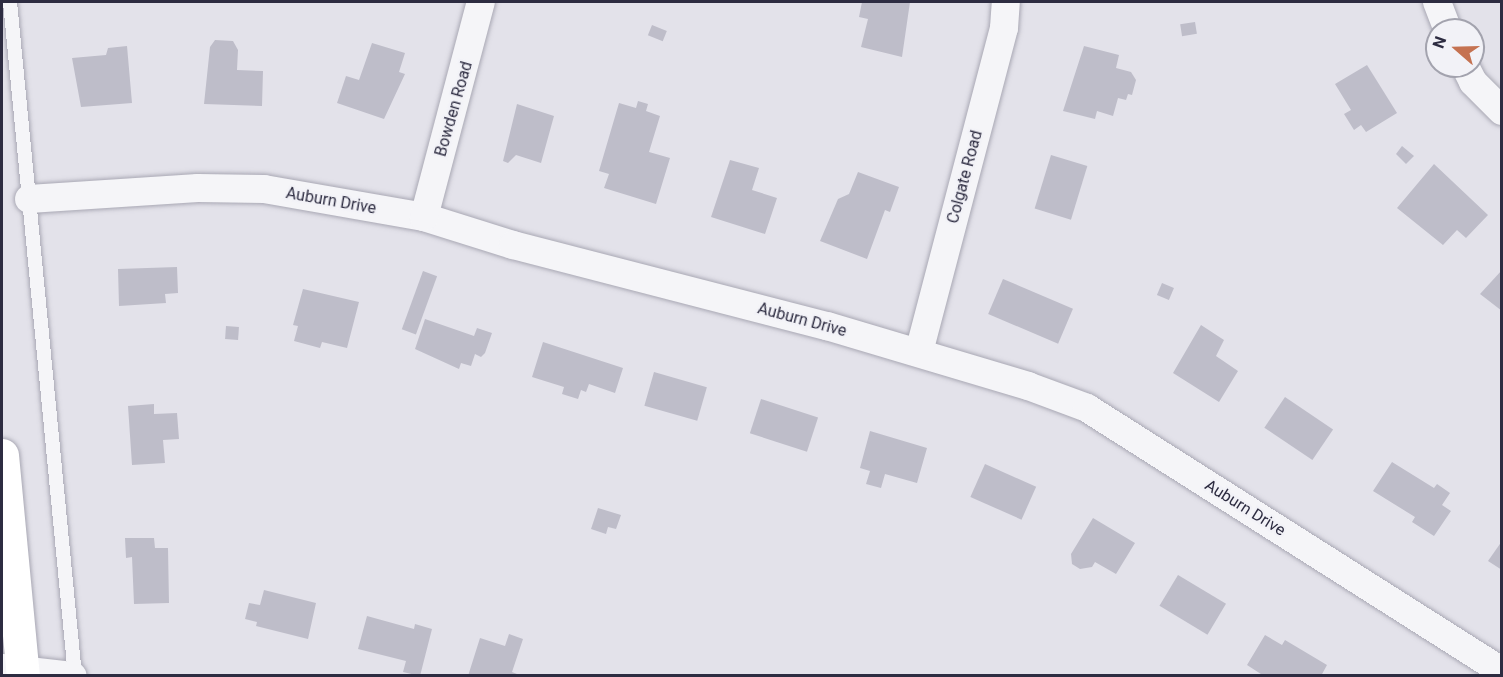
<!DOCTYPE html>
<html>
<head>
<meta charset="utf-8">
<style>
  body { margin:0 }
  #map { position:relative; width:1503px; height:677px; overflow:hidden; background:#e3e2ea; font-family:Roboto,sans-serif }
  div>[style] { position:absolute }
  .building>* { inset:0; background:#bebdc9; transform-origin:0 0 }
  .roads { filter:drop-shadow(0 0 2px #a9a8b4) drop-shadow(0 0 2px #a9a8b4) }
  .service>* { height:14px; margin:-7px; padding:0 7px; transform-origin:7px; border-radius:7px; background:#f5f5f8 }
  .minor>* { height:28px; margin:-14px; padding:0 14px; transform-origin:14px; border-radius:14px; background:#f5f5f8 }
  .secondary>* { height:33px; margin:-16.5px; padding:0 16.5px; transform-origin:16.5px; border-radius:16.5px; background:#fff }
  span { translate:-50% -50%; white-space:nowrap; text-align:center; line-height:1.15; -webkit-text-stroke:4.5px #f2f2f7; paint-order:stroke }
  .street-label { font-size:16px; color:#2d2c41 }
  .frame { position:absolute; inset:0; border:3px solid #2d2c41; pointer-events:none }
  .north { position:absolute; left:1425px; top:18px; width:60px; height:60px; box-sizing:border-box; background:#f2f2f7; border:2px solid #a3a3ae; border-radius:50%; rotate:290deg; font-size:16px; font-weight:700; line-height:24px; text-align:center; color:#2d2c41 }
  .north::after { content:''; display:block; margin:auto; width:21px; height:27px; background:#c57251; clip-path:polygon(50% 0,100% 100%,50% 72%,0 100%) }
</style>
</head>
<body>
<div id="map">
  <div class="building">
    <div style="clip-path:polygon(862px 2px,910px 2px,902px 57px,861px 47px,868px 19px,859px 17px)"></div>
    <div style="left:1195px;top:22px;width:12px;height:15px;rotate:81deg"></div>
    <div style="left:652px;top:25px;width:16px;height:11px;rotate:22deg"></div>
    <div style="clip-path:polygon(215px 40px,233px 41px,238px 50px,237px 70px,263px 71px,262px 106px,204px 104px,210px 47px)"></div>
    <div style="clip-path:polygon(372px 43px,405px 53px,399px 72px,405px 74px,384px 119px,337px 103px,346px 76px,359px 80px)"></div>
    <div style="clip-path:polygon(127px 46px,132px 103px,81px 107px,72px 58px,106px 55px,108px 48px)"></div>
    <div style="clip-path:polygon(1084px 46px,1119px 55px,1116px 68px,1131px 72px,1136px 80px,1132px 95px,1128px 94px,1126px 100px,1118px 98px,1113px 116px,1097px 111px,1095px 119px,1063px 111px)"></div>
    <div style="clip-path:polygon(1367px 65px,1397px 113px,1366px 132px,1361px 125px,1354px 130px,1344px 114px,1351px 110px,1335px 84px)"></div>
    <div style="clip-path:polygon(638px 101px,648px 104px,646px 111px,660px 116px,649px 152px,670px 158px,656px 204px,604px 188px,609px 174px,599px 171px,619px 103px,636px 108px)"></div>
    <div style="clip-path:polygon(517px 104px,554px 116px,541px 163px,516px 155px,508px 163px,503px 161px)"></div>
    <div style="clip-path:polygon(1402px 146px,1414px 156px,1406px 164px,1396px 154px)"></div>
    <div style="left:1051px;top:155px;width:38px;height:56px;rotate:17deg"></div>
    <div style="clip-path:polygon(730px 160px,759px 168px,752px 190px,777px 198px,765px 234px,711px 217px)"></div>
    <div style="clip-path:polygon(1434px 164px,1488px 215px,1466px 238px,1457px 230px,1443px 245px,1397px 208px)"></div>
    <div style="clip-path:polygon(858px 172px,899px 187px,890px 212px,885px 210px,867px 259px,820px 241px,838px 199px,849px 194px)"></div>
    <div style="clip-path:polygon(177px 267px,178px 293px,165px 294px,166px 303px,119px 306px,118px 269px)"></div>
    <div style="clip-path:polygon(1502px 270px,1502px 311px,1480px 294px)"></div>
    <div style="left:423px;top:271px;width:15px;height:62px;rotate:20deg"></div>
    <div style="left:1003px;top:279px;width:76px;height:38px;rotate:23deg"></div>
    <div style="left:1162px;top:283px;width:13px;height:13px;rotate:23deg"></div>
    <div style="clip-path:polygon(303px 289px,359px 302px,347px 348px,322px 342px,320px 348px,294px 341px,298px 326px,293px 325px)"></div>
    <div style="clip-path:polygon(425px 319px,474px 336px,477px 328px,492px 333px,485px 353px,481px 357px,475px 354px,471px 366px,461px 363px,459px 369px,415px 349px)"></div>
    <div style="clip-path:polygon(1201px 325px,1224px 340px,1216px 356px,1238px 371px,1219px 402px,1173px 373px)"></div>
    <div style="left:226px;top:326px;width:13px;height:13px;rotate:4deg"></div>
    <div style="clip-path:polygon(543px 342px,623px 368px,615px 393px,589px 384px,586px 392px,581px 390px,578px 399px,562px 394px,564px 387px,532px 377px)"></div>
    <div style="left:654px;top:372px;width:55px;height:35px;rotate:16deg"></div>
    <div style="left:1285px;top:397px;width:58px;height:37px;rotate:34deg"></div>
    <div style="left:761px;top:399px;width:60px;height:36px;rotate:18deg"></div>
    <div style="clip-path:polygon(154px 404px,154px 414px,177px 413px,179px 439px,163px 440px,165px 463px,132px 465px,128px 406px)"></div>
    <div style="clip-path:polygon(870px 431px,927px 448px,917px 483px,885px 474px,881px 488px,866px 484px,870px 471px,860px 468px)"></div>
    <div style="clip-path:polygon(1392px 462px,1434px 488px,1437px 484px,1450px 493px,1442px 505px,1451px 511px,1434px 536px,1412px 522px,1415px 517px,1373px 491px)"></div>
    <div style="left:985px;top:464px;width:56px;height:36px;rotate:24deg"></div>
    <div style="clip-path:polygon(598px 508px,621px 515px,616px 529px,608px 527px,606px 534px,591px 529px)"></div>
    <div style="clip-path:polygon(1093px 518px,1135px 543px,1116px 574px,1095px 562px,1092px 567px,1080px 569px,1072px 564px,1071px 554px)"></div>
    <div style="clip-path:polygon(125px 538px,154px 538px,155px 548px,168px 548px,169px 603px,134px 604px,132px 557px,126px 558px)"></div>
    <div style="clip-path:polygon(1502px 541px,1502px 570px,1488px 561px)"></div>
    <div style="left:1178px;top:575px;width:56px;height:36px;rotate:31deg"></div>
    <div style="clip-path:polygon(264px 590px,316px 603px,308px 639px,256px 626px,257px 622px,245px 619px,249px 603px,260px 605px)"></div>
    <div style="clip-path:polygon(367px 616px,414px 629px,415px 624px,432px 629px,420px 676px,403px 672px,406px 661px,358px 649px)"></div>
    <div style="clip-path:polygon(509px 634px,523px 639px,512px 672px,522px 676px,468px 676px,480px 638px,505px 646px)"></div>
    <div style="clip-path:polygon(1265px 635px,1282px 645px,1285px 640px,1327px 665px,1321px 676px,1264px 676px,1247px 665px)"></div>
  </div>
  <div class="roads">
    <div class="service">
      <div style="left:10px;top:2px;width:677px;rotate:84.49deg"></div>
    </div>
    <div class="minor">
      <div style="left:1437px;top:2px;width:30px;rotate:69deg"></div>
      <div style="left:1465px;top:66px;width:18px;rotate:63deg"></div>
      <div style="left:1473px;top:82px;width:41px;rotate:45deg"></div>
      <div style="left:29px;top:199px;width:169px;rotate:-3.7deg"></div>
      <div style="left:198px;top:188px;width:66px;rotate:0.9deg"></div>
      <div style="left:264px;top:189px;width:162px;rotate:9.9deg"></div>
      <div style="left:424px;top:217px;width:93px;rotate:17.5deg"></div>
      <div style="left:513px;top:245px;width:324px;rotate:14.5deg"></div>
      <div style="left:827px;top:326px;width:210px;rotate:16.6deg"></div>
      <div style="left:1028px;top:386px;width:63px;rotate:20.4deg"></div>
      <div style="left:1087px;top:408px;width:491px;rotate:32.4deg"></div>
      <div style="left:424px;top:217px;width:222px;rotate:-75.2deg"></div>
      <div style="left:919px;top:352px;width:335px;rotate:-75.3deg"></div>
      <div style="left:1004px;top:28px;width:26px;rotate:-86deg"></div>
      <div style="left:2px;top:668px;width:71px;rotate:6.4deg"></div>
    </div>
    <div class="secondary">
      <div style="left:2px;top:455px;width:222px;rotate:84.6deg"></div>
    </div>
  </div>
  <div class="street-label">
    <span style="left:454px;top:109px;rotate:-74deg">Bowden Road</span>
    <span style="left:965px;top:177px;rotate:-75deg">Colgate Road</span>
    <span style="left:331px;top:201px;rotate:10deg">Auburn Drive</span>
    <span style="left:802px;top:320px;rotate:15deg">Auburn Drive</span>
    <span style="left:1245px;top:508px;rotate:32deg">Auburn Drive</span>
  </div>
  <div class="frame"></div>
  <div class="north">N</div>
</div>
</body>
</html>
